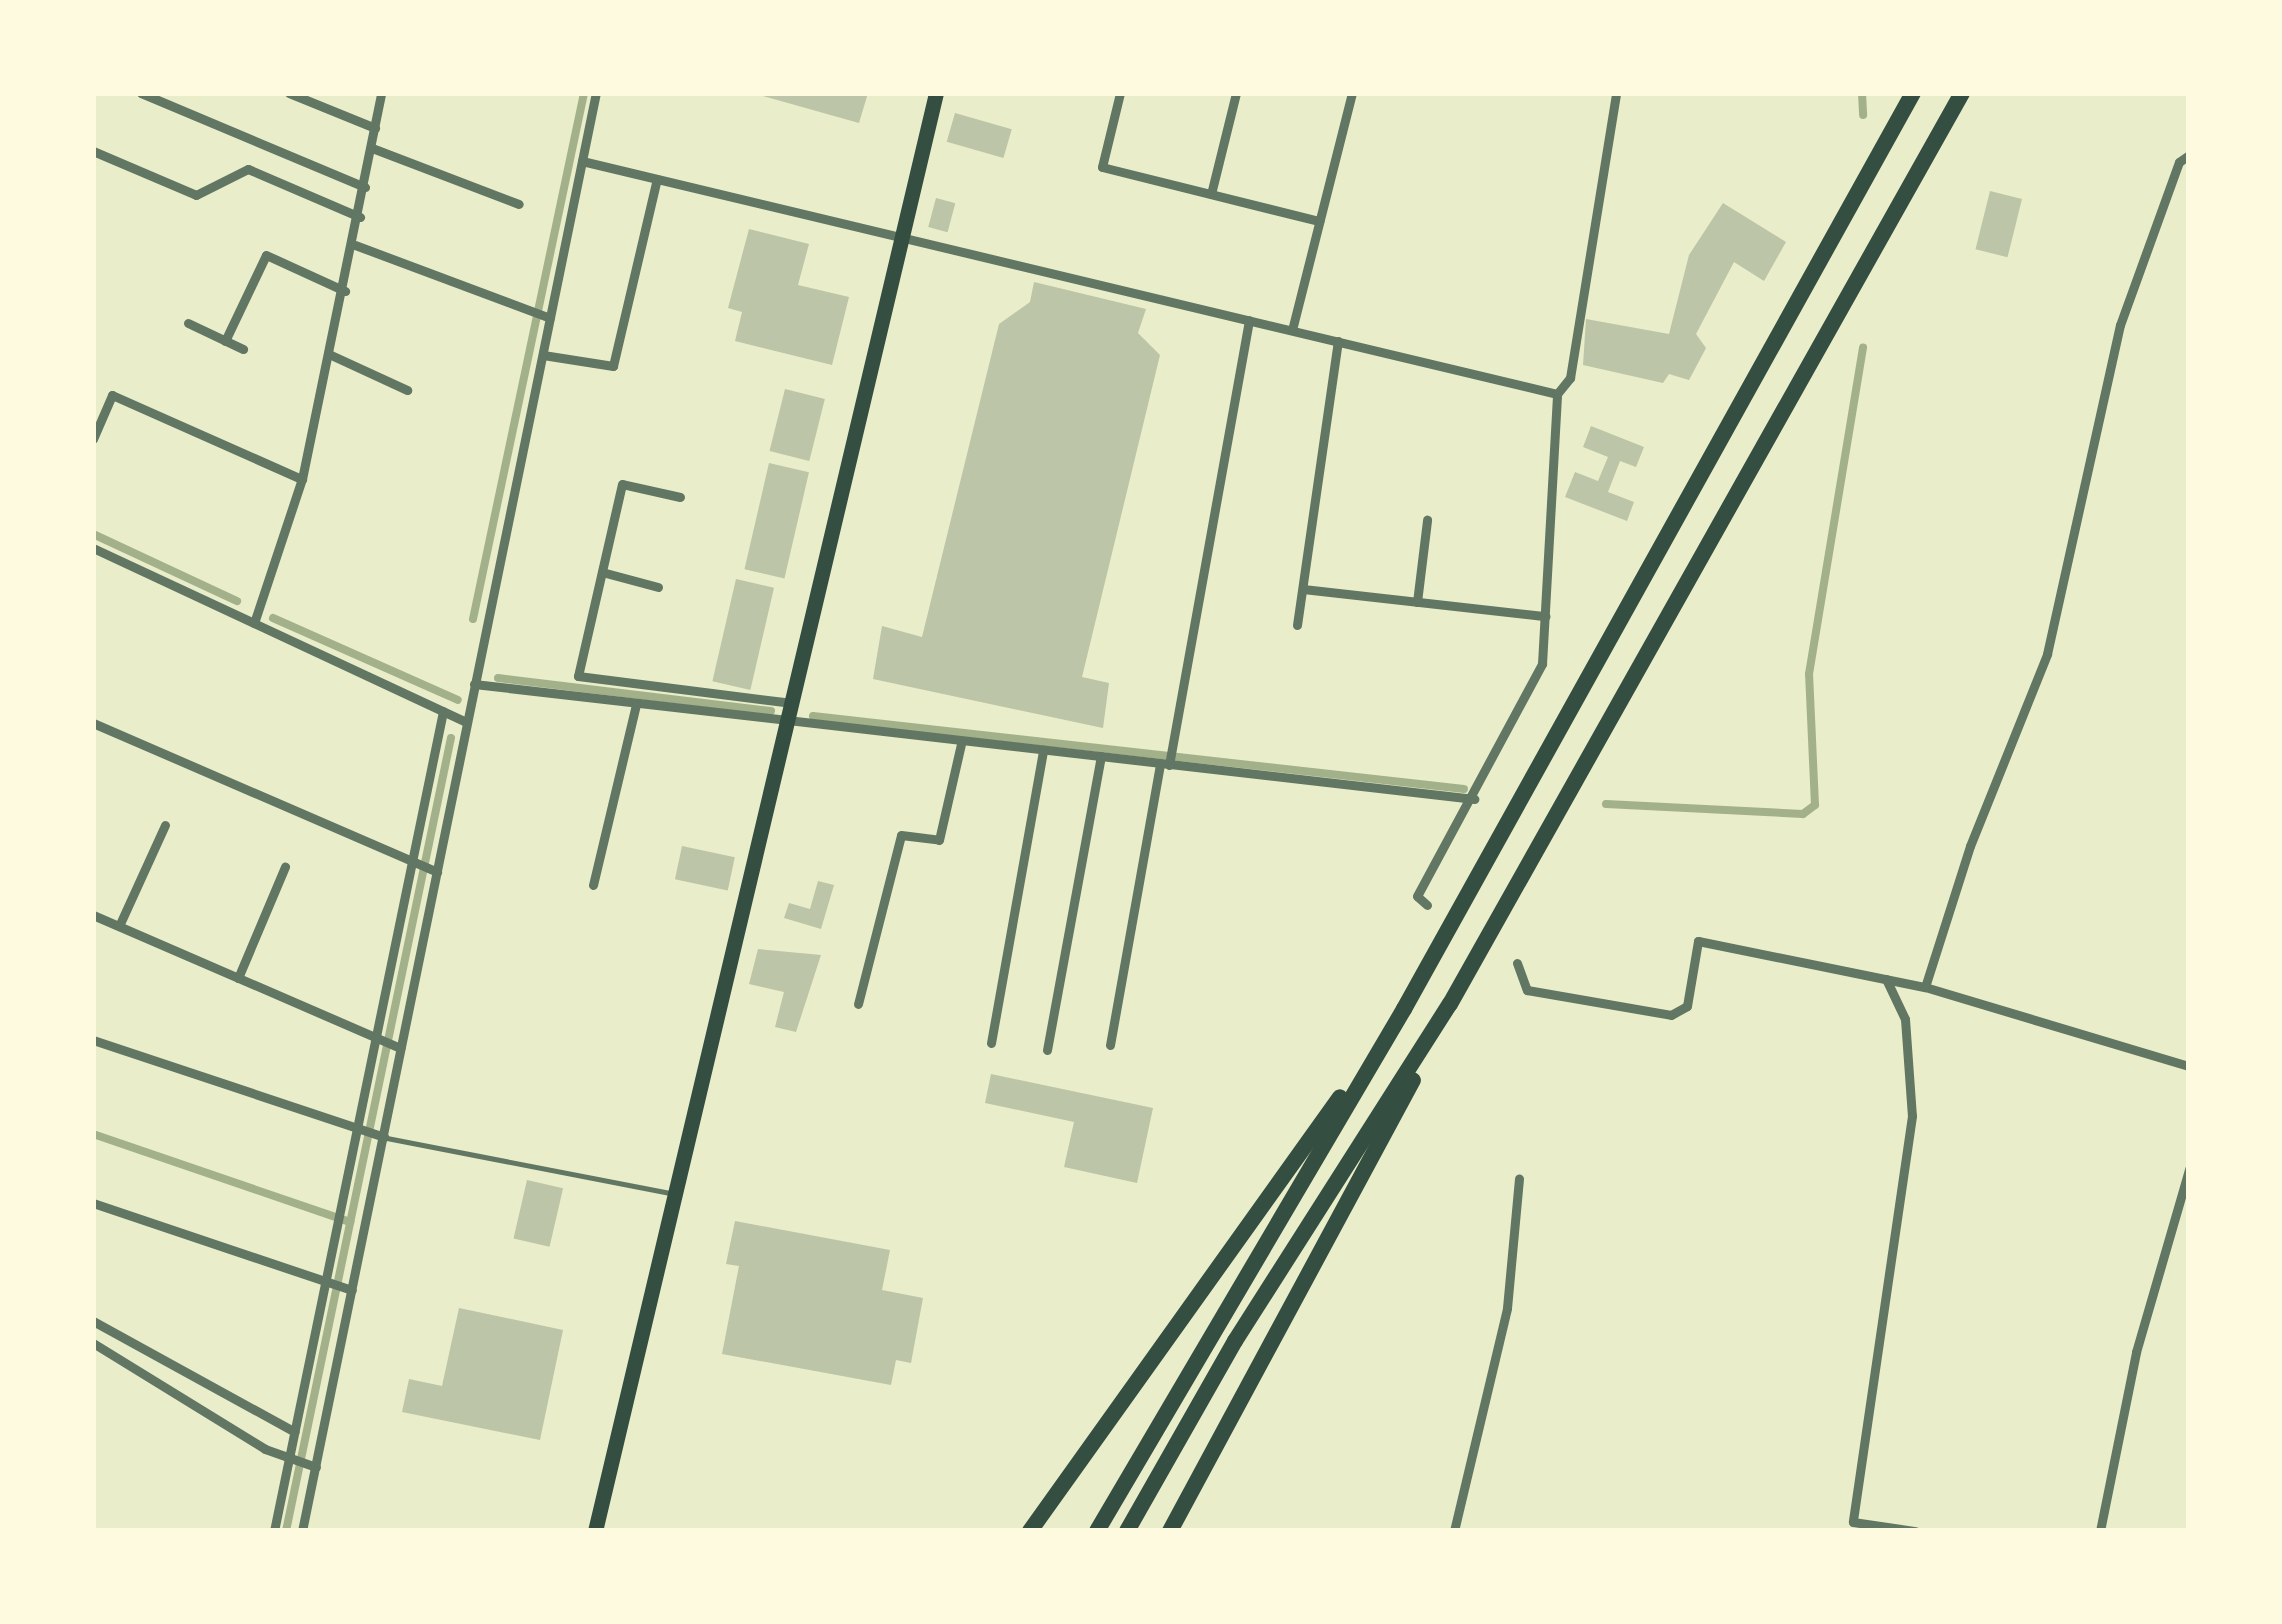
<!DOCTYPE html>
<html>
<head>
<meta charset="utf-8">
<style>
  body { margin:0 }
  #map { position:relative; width:2282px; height:1624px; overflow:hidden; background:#e9edc9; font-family:"Fira Sans Condensed",sans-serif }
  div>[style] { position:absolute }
  .stream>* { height:8px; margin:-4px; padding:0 4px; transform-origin:4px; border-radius:4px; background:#a3b18a }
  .building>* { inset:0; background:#bcc5a7; transform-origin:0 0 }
  .service>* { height:4.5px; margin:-2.25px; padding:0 2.25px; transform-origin:2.25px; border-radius:2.25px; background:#617663 }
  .minor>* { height:9px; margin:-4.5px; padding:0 4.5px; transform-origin:4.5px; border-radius:4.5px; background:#617663 }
  .primary>* { height:15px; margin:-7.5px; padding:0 7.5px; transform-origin:7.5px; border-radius:7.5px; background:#344e41 }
  .trunk>* { height:16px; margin:-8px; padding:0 8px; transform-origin:8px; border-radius:8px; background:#344e41 }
  span { translate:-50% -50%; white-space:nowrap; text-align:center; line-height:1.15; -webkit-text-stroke:12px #fefae0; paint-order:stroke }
  .frame { position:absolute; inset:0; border:96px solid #fefae0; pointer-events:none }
</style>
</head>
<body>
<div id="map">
  <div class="stream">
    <div style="left:1862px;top:93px;width:22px;rotate:87deg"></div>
    <div style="left:93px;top:534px;width:159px;rotate:25deg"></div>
    <div style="left:273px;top:618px;width:202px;rotate:23.9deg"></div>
    <div style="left:473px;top:619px;width:538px;rotate:-78.08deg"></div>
    <div style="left:498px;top:678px;width:275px;rotate:6.9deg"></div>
    <div style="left:813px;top:716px;width:655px;rotate:6.4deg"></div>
    <div style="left:1606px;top:804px;width:197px;rotate:2.9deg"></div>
    <div style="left:1803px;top:814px;width:15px;rotate:-37deg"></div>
    <div style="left:1815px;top:805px;width:131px;rotate:-92.6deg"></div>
    <div style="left:1809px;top:674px;width:331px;rotate:-80.6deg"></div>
    <div style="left:93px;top:1134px;width:272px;rotate:18.9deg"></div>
    <div style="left:286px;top:1531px;width:810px;rotate:-78.25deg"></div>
  </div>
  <div class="building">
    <div style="clip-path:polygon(752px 93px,868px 93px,859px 123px)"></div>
    <div style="left:955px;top:113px;width:59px;height:30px;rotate:16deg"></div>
    <div style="left:1990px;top:191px;width:33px;height:60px;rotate:14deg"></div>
    <div style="left:936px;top:198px;width:20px;height:30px;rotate:15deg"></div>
    <div style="clip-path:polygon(1723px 203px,1786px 242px,1764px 281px,1734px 262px,1696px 334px,1706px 348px,1689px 380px,1669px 374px,1663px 383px,1583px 365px,1586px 319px,1669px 334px,1689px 255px)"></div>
    <div style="clip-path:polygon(749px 229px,809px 244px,798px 285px,849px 297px,832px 365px,735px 341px,742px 312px,728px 308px)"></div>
    <div style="clip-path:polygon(1034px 282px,1146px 309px,1138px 333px,1160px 355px,1082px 677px,1109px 683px,1103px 728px,873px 679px,882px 626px,922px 637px,999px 324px,1030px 302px)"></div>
    <div style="left:785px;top:389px;width:41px;height:64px;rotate:14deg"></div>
    <div style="clip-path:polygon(1591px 426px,1644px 447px,1636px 467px,1620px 461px,1608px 492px,1634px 502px,1627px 521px,1565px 497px,1575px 472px,1598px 481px,1608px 457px,1583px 447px)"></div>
    <div style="left:769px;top:463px;width:41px;height:109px;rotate:13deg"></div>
    <div style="left:736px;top:579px;width:39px;height:105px;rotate:13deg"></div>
    <div style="left:682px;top:846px;width:54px;height:34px;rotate:12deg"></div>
    <div style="clip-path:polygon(818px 881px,834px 885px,821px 929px,784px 918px,789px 903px,810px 909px)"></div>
    <div style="clip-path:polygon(758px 949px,821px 955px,796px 1032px,775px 1027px,784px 992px,749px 984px)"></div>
    <div style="clip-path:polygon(991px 1074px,1153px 1108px,1137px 1183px,1064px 1167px,1074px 1122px,985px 1103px)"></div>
    <div style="left:527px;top:1180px;width:37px;height:60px;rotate:13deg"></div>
    <div style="clip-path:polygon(735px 1221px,890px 1250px,882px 1290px,923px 1298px,911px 1363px,896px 1360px,891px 1385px,722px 1354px,739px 1266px,726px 1264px)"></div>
    <div style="clip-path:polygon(459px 1308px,563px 1330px,540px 1440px,402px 1412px,409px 1379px,442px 1386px)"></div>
  </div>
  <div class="service">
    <div style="left:387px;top:1138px;width:288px;rotate:11deg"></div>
  </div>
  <div class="minor">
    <div style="left:141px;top:93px;width:243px;rotate:22.8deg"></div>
    <div style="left:289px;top:93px;width:93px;rotate:22.1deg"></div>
    <div style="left:1120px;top:93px;width:76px;rotate:103.7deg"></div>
    <div style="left:1102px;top:167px;width:224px;rotate:14deg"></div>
    <div style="left:372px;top:148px;width:157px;rotate:20.9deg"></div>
    <div style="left:93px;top:151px;width:112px;rotate:23.1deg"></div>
    <div style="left:196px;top:195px;width:58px;rotate:-26.6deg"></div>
    <div style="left:248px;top:169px;width:122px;rotate:23.2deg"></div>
    <div style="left:582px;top:161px;width:1002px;rotate:13.44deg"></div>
    <div style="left:1211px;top:194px;width:104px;rotate:-76.1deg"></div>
    <div style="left:355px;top:245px;width:208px;rotate:20.5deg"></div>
    <div style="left:188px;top:323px;width:61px;rotate:25.3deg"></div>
    <div style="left:1292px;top:330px;width:244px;rotate:-75.8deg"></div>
    <div style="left:225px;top:341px;width:95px;rotate:-64.5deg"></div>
    <div style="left:266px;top:255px;width:87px;rotate:24.5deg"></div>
    <div style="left:331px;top:355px;width:84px;rotate:24.7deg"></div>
    <div style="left:543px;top:355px;width:71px;rotate:8.9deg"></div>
    <div style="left:613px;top:366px;width:192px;rotate:-76.8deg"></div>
    <div style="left:93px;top:439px;width:48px;rotate:-66.6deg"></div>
    <div style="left:112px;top:395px;width:208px;rotate:23.9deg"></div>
    <div style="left:680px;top:497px;width:59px;rotate:-167.4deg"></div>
    <div style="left:622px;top:484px;width:197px;rotate:102.9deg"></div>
    <div style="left:578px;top:676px;width:216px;rotate:7.2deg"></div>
    <div style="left:93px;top:548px;width:412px;rotate:25deg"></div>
    <div style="left:602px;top:572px;width:58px;rotate:15deg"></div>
    <div style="left:1303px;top:589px;width:244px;rotate:6.4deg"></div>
    <div style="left:1417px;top:602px;width:83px;rotate:-83deg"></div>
    <div style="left:254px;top:623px;width:152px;rotate:-71.6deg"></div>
    <div style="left:302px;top:479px;width:394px;rotate:-78.4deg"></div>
    <div style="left:1297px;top:625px;width:287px;rotate:-81.8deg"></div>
    <div style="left:474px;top:684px;width:1007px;rotate:6.56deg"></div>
    <div style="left:93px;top:723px;width:375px;rotate:23.4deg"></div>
    <div style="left:1169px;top:765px;width:452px;rotate:-79.8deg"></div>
    <div style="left:593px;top:885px;width:185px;rotate:-76.6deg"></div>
    <div style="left:1427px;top:905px;width:13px;rotate:-138deg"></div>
    <div style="left:1417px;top:896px;width:264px;rotate:-61.7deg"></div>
    <div style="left:1542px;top:664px;width:270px;rotate:-86.8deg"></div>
    <div style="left:1557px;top:394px;width:21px;rotate:-51deg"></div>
    <div style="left:1570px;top:378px;width:289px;rotate:-80.8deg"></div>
    <div style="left:93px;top:915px;width:335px;rotate:23.4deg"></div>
    <div style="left:119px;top:926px;width:111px;rotate:-65.5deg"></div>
    <div style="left:1517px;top:963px;width:29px;rotate:70deg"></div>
    <div style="left:1527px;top:990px;width:146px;rotate:9.8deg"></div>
    <div style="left:1671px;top:1015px;width:18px;rotate:-29deg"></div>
    <div style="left:1687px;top:1006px;width:66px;rotate:-80.4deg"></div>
    <div style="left:1698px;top:941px;width:232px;rotate:11.5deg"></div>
    <div style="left:1925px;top:987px;width:276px;rotate:16.7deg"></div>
    <div style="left:238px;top:978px;width:121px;rotate:-67.1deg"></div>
    <div style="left:1886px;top:979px;width:44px;rotate:64.6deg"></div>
    <div style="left:1905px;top:1019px;width:97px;rotate:85.9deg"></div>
    <div style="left:1912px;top:1116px;width:410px;rotate:98.3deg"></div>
    <div style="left:1853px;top:1522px;width:63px;rotate:8.3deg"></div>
    <div style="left:1925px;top:987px;width:148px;rotate:-72.3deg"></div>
    <div style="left:1970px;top:846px;width:207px;rotate:-68.1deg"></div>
    <div style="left:2047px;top:654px;width:337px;rotate:-77.5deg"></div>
    <div style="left:2120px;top:325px;width:173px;rotate:-70.1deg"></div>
    <div style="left:2179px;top:162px;width:12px;rotate:-35deg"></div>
    <div style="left:858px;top:1004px;width:174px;rotate:-75.7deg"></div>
    <div style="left:901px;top:835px;width:38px;rotate:7deg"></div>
    <div style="left:939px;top:840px;width:98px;rotate:-77.1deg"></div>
    <div style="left:93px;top:1040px;width:307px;rotate:18.4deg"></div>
    <div style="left:991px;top:1043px;width:298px;rotate:-79.9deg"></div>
    <div style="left:1110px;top:1045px;width:285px;rotate:-79.9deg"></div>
    <div style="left:1047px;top:1050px;width:299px;rotate:-79.6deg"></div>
    <div style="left:93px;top:1203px;width:273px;rotate:18.6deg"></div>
    <div style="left:93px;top:1321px;width:230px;rotate:28.8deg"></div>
    <div style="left:93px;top:1343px;width:202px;rotate:31.6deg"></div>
    <div style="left:265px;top:1449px;width:54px;rotate:19.4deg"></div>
    <div style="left:274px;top:1531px;width:837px;rotate:-78.35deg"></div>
    <div style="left:302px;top:1531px;width:1468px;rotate:-78.45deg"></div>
    <div style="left:1454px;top:1531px;width:229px;rotate:-76.6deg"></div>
    <div style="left:1507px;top:1308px;width:130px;rotate:-84.7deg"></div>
    <div style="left:2100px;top:1531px;width:183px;rotate:-78.6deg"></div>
    <div style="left:2136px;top:1352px;width:191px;rotate:-73.8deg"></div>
  </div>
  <div class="primary">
    <div style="left:595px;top:1531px;width:1478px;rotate:-76.66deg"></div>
  </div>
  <div class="trunk">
    <div style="left:1030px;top:1531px;width:533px;rotate:-54.46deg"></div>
    <div style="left:1097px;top:1531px;width:606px;rotate:-59.54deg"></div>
    <div style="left:1404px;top:1009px;width:1048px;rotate:-60.94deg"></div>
    <div style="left:1127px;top:1531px;width:219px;rotate:-60.4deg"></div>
    <div style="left:1235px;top:1341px;width:400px;rotate:-57.5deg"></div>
    <div style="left:1450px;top:1004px;width:1045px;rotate:-60.66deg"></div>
    <div style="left:1170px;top:1531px;width:512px;rotate:-61.68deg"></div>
  </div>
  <div class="frame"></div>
</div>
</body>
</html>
